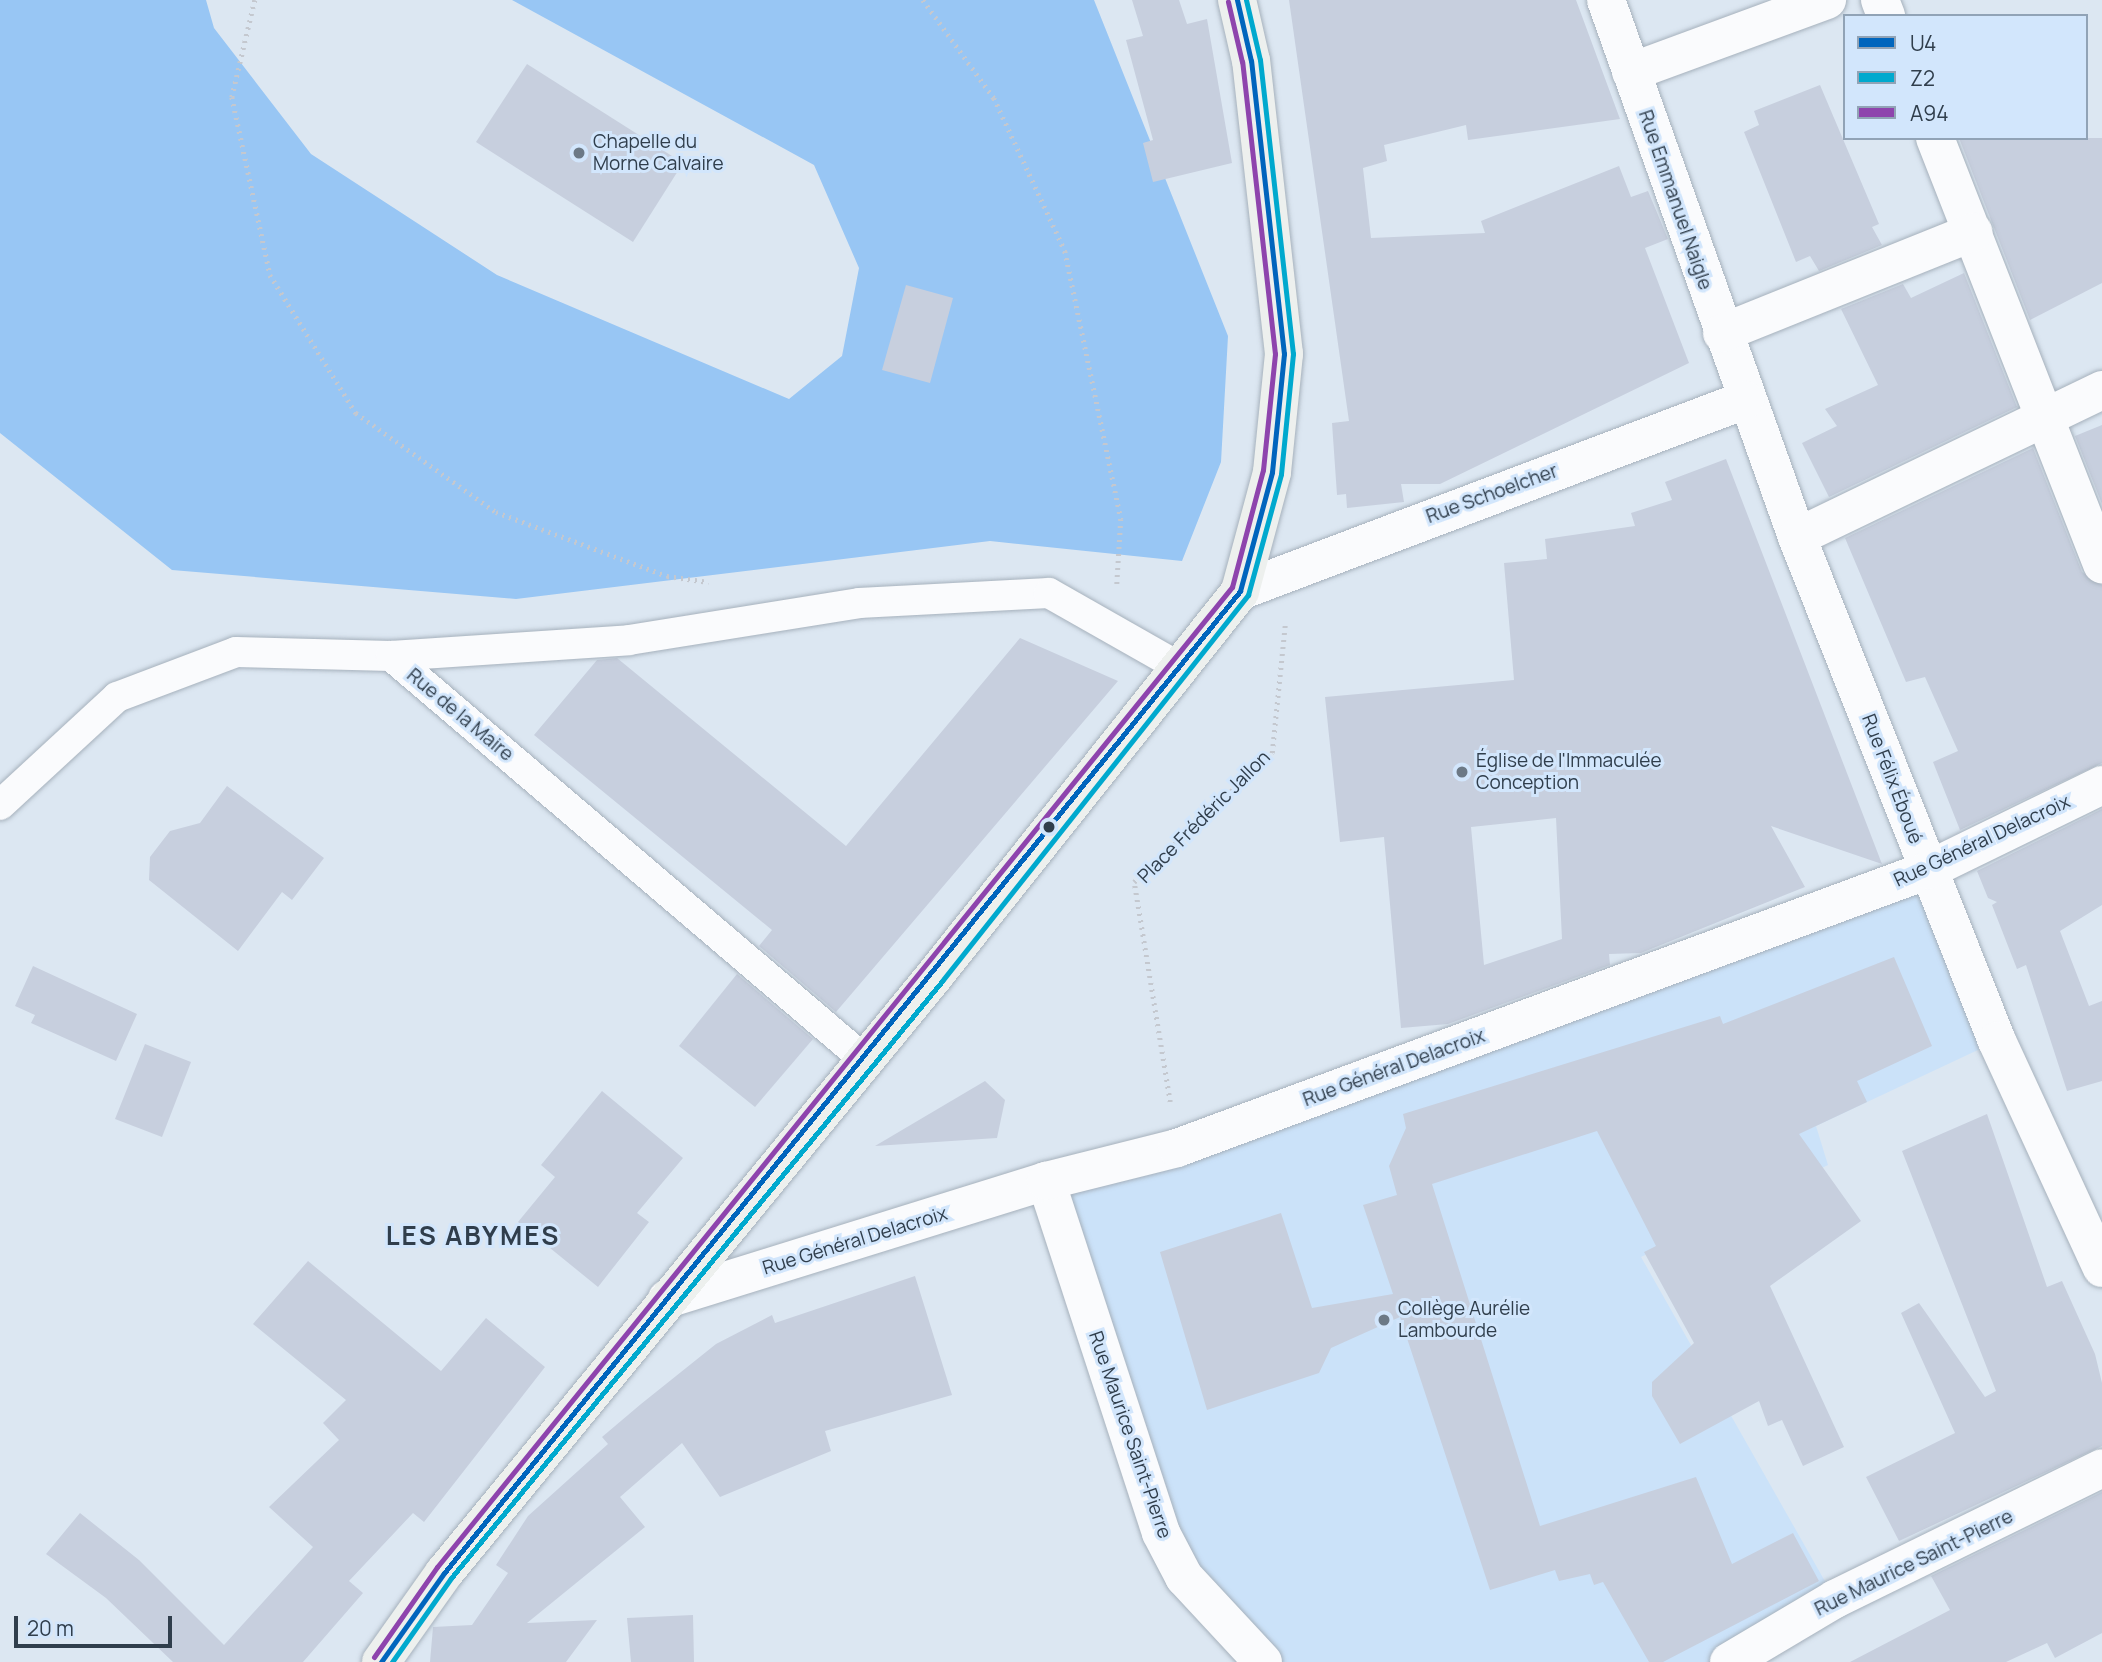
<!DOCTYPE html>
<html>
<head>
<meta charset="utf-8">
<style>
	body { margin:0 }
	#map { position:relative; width:2102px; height:1662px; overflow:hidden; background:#dce7f2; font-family:Manrope,sans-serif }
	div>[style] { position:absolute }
	.built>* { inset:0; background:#cbe2f9 }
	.forest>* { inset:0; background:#98c6f4 }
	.building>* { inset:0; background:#c7cfde }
	.path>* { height:4.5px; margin-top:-2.25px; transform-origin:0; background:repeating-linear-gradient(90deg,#c4c8cf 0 2px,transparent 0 7px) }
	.roads { filter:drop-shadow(0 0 2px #a6b1bc) drop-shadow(0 0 2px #a6b1bc) }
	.service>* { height:30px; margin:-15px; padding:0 15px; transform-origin:15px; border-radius:15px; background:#fafbfd }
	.minor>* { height:38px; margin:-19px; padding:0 19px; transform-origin:19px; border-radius:19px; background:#fafbfd }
	.primary>* { height:38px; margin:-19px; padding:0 19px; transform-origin:19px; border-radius:19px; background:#edf0ee }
	.bus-1>* { height:5px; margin:-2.5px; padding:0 2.5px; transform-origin:2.5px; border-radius:2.5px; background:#0065bd }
	.bus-2>* { height:5px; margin:-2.5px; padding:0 2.5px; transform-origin:2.5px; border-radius:2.5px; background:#00a9ce }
	.bus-3>* { height:5px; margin:-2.5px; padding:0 2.5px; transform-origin:2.5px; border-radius:2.5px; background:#8e44ad }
	.dots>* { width:19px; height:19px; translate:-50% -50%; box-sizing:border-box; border:4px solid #d2e6fc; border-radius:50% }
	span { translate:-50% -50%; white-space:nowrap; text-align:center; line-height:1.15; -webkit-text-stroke:6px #d2e6fc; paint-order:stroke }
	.poi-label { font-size:19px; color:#303e4c }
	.left { translate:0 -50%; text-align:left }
	.street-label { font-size:19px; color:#303e4c }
	.district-label { font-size:26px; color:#303e4c; font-weight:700; letter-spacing:2px }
	.legend { position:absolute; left:1843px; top:14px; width:245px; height:126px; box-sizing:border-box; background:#d2e6fc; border:2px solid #91a3b6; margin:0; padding:9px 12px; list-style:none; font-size:21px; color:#303e4c }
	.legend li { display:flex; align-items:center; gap:14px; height:35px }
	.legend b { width:35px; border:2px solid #91a3b6 }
	.scale { position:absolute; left:14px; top:1616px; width:158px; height:32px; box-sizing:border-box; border:4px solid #303e4c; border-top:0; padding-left:9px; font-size:21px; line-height:24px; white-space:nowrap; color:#303e4c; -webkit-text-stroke:5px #d2e6fc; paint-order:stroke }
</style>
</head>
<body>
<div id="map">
	<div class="built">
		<div style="clip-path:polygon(1928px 870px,1997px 1041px,1816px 1126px,1828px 1165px,1641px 1257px,1835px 1599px,1729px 1662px,1263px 1662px,1184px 1577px,1046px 1181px)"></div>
	</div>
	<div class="forest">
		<div style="clip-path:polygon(0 0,206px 0,214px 28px,311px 154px,497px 275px,789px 399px,842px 356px,859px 268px,814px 165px,512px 0,1094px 0,1228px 336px,1221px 462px,1182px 561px,990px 541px,516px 599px,172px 570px,0 433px)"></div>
	</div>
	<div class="building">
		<div style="clip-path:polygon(1132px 0,1179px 0,1187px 24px,1207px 19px,1232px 163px,1153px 182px,1143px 143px,1153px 140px,1126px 40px,1143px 36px)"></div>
		<div style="clip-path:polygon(1289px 0,1576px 0,1620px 119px,1468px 140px,1466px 125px,1384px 145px,1387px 161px,1363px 168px,1371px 238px,1485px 233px,1481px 221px,1619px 166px,1631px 197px,1648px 191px,1668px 239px,1645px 248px,1689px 363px,1440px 484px,1401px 484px,1404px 502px,1347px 508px,1346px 494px,1337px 495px,1332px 423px,1349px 421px)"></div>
		<div style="clip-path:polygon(527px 64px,683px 163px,633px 242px,476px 142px)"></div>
		<div style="clip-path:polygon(1820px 85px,1879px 224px,1872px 227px,1882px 245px,1819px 271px,1810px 256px,1796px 262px,1744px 132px,1759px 125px,1754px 111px)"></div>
		<div style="clip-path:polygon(1959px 138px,2102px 138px,2102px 283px,2030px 320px)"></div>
		<div style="clip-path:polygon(1964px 273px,2017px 407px,1829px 497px,1802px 443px,1837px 426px,1825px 409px,1878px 385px,1841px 309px,1903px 284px,1911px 298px)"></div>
		<div style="clip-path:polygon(906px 285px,953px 298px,930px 383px,882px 370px)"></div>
		<div style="clip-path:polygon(2102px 425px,2102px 504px,2075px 436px)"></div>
		<div style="clip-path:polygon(2033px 448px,2082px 572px,2102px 585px,2102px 763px,1960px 830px,1933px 762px,1958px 751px,1925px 677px,1906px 682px,1845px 538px)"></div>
		<div style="clip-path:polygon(evenodd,1726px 459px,1882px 864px,1771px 826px,1805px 887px,1641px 953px,1609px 954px,1610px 965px,1448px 1024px,1401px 1028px,1384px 837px,1340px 842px,1325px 697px,1514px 680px,1504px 563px,1547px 559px,1545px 539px,1635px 526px,1631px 513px,1672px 500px,1665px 482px,1726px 459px,1556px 818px,1562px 939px,1484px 965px,1471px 827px,1556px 818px)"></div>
		<div style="clip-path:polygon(1020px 638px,1118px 681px,836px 1012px,759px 946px,772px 930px,534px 735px,597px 660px,617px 658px,846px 846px)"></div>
		<div style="clip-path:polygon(227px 786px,324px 858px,292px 900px,282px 892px,238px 951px,149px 880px,150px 857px,170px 831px,200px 823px)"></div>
		<div style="clip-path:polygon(2102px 809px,2102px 905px,2060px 931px,2089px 1006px,2102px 1001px,2102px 1081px,2067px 1091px,2026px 965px,2017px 969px,1992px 905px,1997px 902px,1988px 898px,1977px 871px)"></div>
		<div style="clip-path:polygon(1894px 957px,1932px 1046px,1857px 1081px,1867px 1102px,1799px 1134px,1861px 1221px,1770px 1286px,1844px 1447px,1803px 1466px,1782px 1420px,1768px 1426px,1759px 1401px,1680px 1444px,1652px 1396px,1652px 1382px,1694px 1343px,1644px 1252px,1656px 1246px,1597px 1131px,1432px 1184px,1540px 1526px,1696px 1477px,1732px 1564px,1793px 1533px,1819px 1581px,1663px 1662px,1649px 1662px,1603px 1582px,1594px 1585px,1590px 1574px,1559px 1581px,1555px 1570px,1490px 1590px,1400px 1317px,1331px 1348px,1319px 1373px,1207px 1410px,1160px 1252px,1281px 1213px,1312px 1308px,1393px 1294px,1363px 1205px,1397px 1195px,1389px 1166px,1406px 1128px,1403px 1114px,1720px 1016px,1723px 1024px)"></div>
		<div style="clip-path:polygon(33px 966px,137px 1014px,116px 1061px,31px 1023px,35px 1015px,15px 1006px)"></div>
		<div style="clip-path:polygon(737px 974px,813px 1039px,755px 1107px,679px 1046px)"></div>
		<div style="clip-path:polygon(145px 1044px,191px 1062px,162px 1137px,115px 1119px)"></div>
		<div style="clip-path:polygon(985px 1081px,1005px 1100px,997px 1138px,875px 1146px)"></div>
		<div style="clip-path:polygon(602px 1091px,683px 1158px,637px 1213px,649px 1222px,598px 1287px,518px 1222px,555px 1177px,541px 1165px)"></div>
		<div style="clip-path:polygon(1987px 1114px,2047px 1287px,2062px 1281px,2095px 1354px,2102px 1383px,2102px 1446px,1899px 1541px,1866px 1477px,1955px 1433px,1901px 1313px,1919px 1303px,1985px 1397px,1996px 1391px,1902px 1151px)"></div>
		<div style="clip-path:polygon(308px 1261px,441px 1371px,486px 1318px,545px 1367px,424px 1522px,413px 1513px,349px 1581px,363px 1593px,303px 1662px,173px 1662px,106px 1598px,46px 1554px,80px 1513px,139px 1560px,224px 1645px,313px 1547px,269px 1507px,339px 1440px,323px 1423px,346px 1400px,253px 1324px)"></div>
		<div style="clip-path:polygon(915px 1276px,952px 1395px,825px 1431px,831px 1451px,720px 1497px,682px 1443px,620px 1497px,645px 1527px,527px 1623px,597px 1620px,566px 1662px,430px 1662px,433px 1627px,472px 1625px,508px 1573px,496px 1565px,528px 1516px,608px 1444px,602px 1437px,641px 1404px,716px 1344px,772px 1315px,775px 1323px)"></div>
		<div style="clip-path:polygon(2102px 1492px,2102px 1633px,2055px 1658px,2047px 1643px,2006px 1662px,1850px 1662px,1950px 1610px,1931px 1576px)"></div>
		<div style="clip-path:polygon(693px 1615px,694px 1662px,631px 1662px,627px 1618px)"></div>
	</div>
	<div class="path">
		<div style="left:255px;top:0;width:100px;rotate:103.3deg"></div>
		<div style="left:232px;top:97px;width:182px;rotate:77.9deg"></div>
		<div style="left:270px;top:275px;width:163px;rotate:58.1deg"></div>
		<div style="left:356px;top:413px;width:171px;rotate:35.3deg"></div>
		<div style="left:496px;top:512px;width:183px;rotate:20.5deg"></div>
		<div style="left:667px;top:576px;width:42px;rotate:8.1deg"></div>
		<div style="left:923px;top:0;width:121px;rotate:54.1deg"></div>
		<div style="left:994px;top:98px;width:169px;rotate:65.1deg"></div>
		<div style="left:1065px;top:251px;width:274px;rotate:78.2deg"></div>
		<div style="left:1121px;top:519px;width:65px;rotate:93.5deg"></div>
		<div style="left:1170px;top:1102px;width:223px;rotate:-99.3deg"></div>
		<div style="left:1134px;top:882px;width:189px;rotate:-43.1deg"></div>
		<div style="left:1272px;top:753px;width:130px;rotate:-84.2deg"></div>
	</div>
	<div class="roads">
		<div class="service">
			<div style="left:391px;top:656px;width:239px;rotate:-3.8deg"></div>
			<div style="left:629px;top:640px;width:233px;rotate:-9.1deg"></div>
			<div style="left:859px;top:603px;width:190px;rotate:-3deg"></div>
			<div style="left:1049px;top:593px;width:150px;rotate:29.6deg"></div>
			<div style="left:0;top:805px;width:159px;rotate:-42.7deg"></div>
			<div style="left:117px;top:697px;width:127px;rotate:-20.7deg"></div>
			<div style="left:236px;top:652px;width:155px;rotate:1.5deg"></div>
			<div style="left:391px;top:656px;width:623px;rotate:40.44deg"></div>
		</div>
		<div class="minor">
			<div style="left:1606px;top:0;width:570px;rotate:70.42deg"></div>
			<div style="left:1797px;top:537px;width:542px;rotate:68.36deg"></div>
			<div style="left:1997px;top:1041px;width:250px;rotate:65.2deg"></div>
			<div style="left:1880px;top:0;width:17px;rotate:69deg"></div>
			<div style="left:1631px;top:72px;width:209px;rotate:-20.2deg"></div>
			<div style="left:1935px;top:138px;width:458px;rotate:68.6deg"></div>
			<div style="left:1722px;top:333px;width:271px;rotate:-21.9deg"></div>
			<div style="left:1797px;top:537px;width:339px;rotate:-25.7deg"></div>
			<div style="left:1240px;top:591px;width:540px;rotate:-20.72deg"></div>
			<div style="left:1046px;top:1181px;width:370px;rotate:71.9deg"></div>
			<div style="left:1161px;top:1533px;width:50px;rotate:62.4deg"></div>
			<div style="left:1184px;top:1577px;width:116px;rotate:47.1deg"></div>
			<div style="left:667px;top:1299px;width:397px;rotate:-17.3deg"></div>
			<div style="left:1046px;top:1181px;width:135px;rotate:-14.1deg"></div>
			<div style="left:1177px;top:1148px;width:801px;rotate:-20.31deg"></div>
			<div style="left:1928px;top:870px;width:194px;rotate:-26deg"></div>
			<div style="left:1729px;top:1662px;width:123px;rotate:-30.7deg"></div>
			<div style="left:1835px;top:1599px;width:297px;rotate:-26.1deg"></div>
		</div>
		<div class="primary">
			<div style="left:381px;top:1662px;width:109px;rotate:-54.7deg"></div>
			<div style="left:444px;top:1573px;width:774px;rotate:-50.61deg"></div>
			<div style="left:935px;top:975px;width:490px;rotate:-51.5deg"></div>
			<div style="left:1240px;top:591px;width:123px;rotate:-74.9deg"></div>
			<div style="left:1272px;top:472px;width:119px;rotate:-84.2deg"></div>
			<div style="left:1284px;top:354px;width:295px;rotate:-96.4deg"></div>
			<div style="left:1251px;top:61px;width:63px;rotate:-102.9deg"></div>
		</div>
	</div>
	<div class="bus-1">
		<div style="left:381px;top:1662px;width:109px;rotate:-54.7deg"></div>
		<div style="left:444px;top:1573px;width:1264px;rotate:-50.97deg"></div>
		<div style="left:1240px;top:591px;width:123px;rotate:-74.9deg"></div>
		<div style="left:1272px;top:472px;width:119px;rotate:-84.2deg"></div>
		<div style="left:1284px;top:354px;width:295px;rotate:-96.4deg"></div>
		<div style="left:1251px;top:61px;width:63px;rotate:-102.9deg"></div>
	</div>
	<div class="bus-2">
		<div style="left:392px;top:1662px;width:103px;rotate:-54.9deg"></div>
		<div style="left:451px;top:1578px;width:773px;rotate:-50.56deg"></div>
		<div style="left:942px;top:981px;width:493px;rotate:-51.6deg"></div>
		<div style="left:1248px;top:595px;width:125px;rotate:-74.7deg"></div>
		<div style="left:1281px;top:474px;width:121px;rotate:-84.3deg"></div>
		<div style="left:1293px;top:354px;width:296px;rotate:-96.4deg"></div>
		<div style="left:1260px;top:60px;width:62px;rotate:-103.1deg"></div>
	</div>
	<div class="bus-3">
		<div style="left:374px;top:1657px;width:110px;rotate:-55deg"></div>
		<div style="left:437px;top:1567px;width:1262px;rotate:-50.95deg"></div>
		<div style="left:1232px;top:587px;width:121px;rotate:-75.2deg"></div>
		<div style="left:1263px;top:470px;width:117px;rotate:-84.1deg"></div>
		<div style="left:1275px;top:354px;width:294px;rotate:-96.4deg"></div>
		<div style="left:1242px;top:62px;width:62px;rotate:-103.1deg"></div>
	</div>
	<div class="dots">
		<div style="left:579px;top:153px;background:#6c7986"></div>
		<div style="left:1462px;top:772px;background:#6c7986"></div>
		<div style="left:1049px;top:827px;background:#303e4c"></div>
		<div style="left:1384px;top:1320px;background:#6c7986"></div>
	</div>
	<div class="poi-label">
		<span class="left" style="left:593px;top:153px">Chapelle du<br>Morne Calvaire</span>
		<span class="left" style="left:1476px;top:772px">Église de l'Immaculée<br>Conception</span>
		<span class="left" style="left:1398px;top:1320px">Collège Aurélie<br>Lambourde</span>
	</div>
	<div class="street-label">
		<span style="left:1675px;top:200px;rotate:71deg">Rue Emmanuel Naigle</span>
		<span style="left:1492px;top:494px;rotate:-20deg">Rue Schoelcher</span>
		<span style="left:460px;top:715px;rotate:40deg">Rue de la Maire</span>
		<span style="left:1892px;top:779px;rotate:69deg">Rue Félix Éboué</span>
		<span style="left:1204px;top:817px;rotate:-45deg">Place Frédéric Jallon</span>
		<span style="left:1982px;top:841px;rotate:-25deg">Rue Général Delacroix</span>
		<span style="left:1394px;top:1068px;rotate:-20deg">Rue Général Delacroix</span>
		<span style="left:855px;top:1241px;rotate:-17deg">Rue Général Delacroix</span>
		<span style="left:1130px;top:1435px;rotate:71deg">Rue Maurice Saint-Pierre</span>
		<span style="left:1914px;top:1563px;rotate:-26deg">Rue Maurice Saint-Pierre</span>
	</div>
	<div class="district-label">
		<span style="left:473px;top:1236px">LES ABYMES</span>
	</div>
	<ul class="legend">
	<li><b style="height:9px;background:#0065bd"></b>U4</li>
	<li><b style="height:9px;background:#00a9ce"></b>Z2</li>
	<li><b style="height:9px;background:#8e44ad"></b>A94</li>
	</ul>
	<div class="scale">20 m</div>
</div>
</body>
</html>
